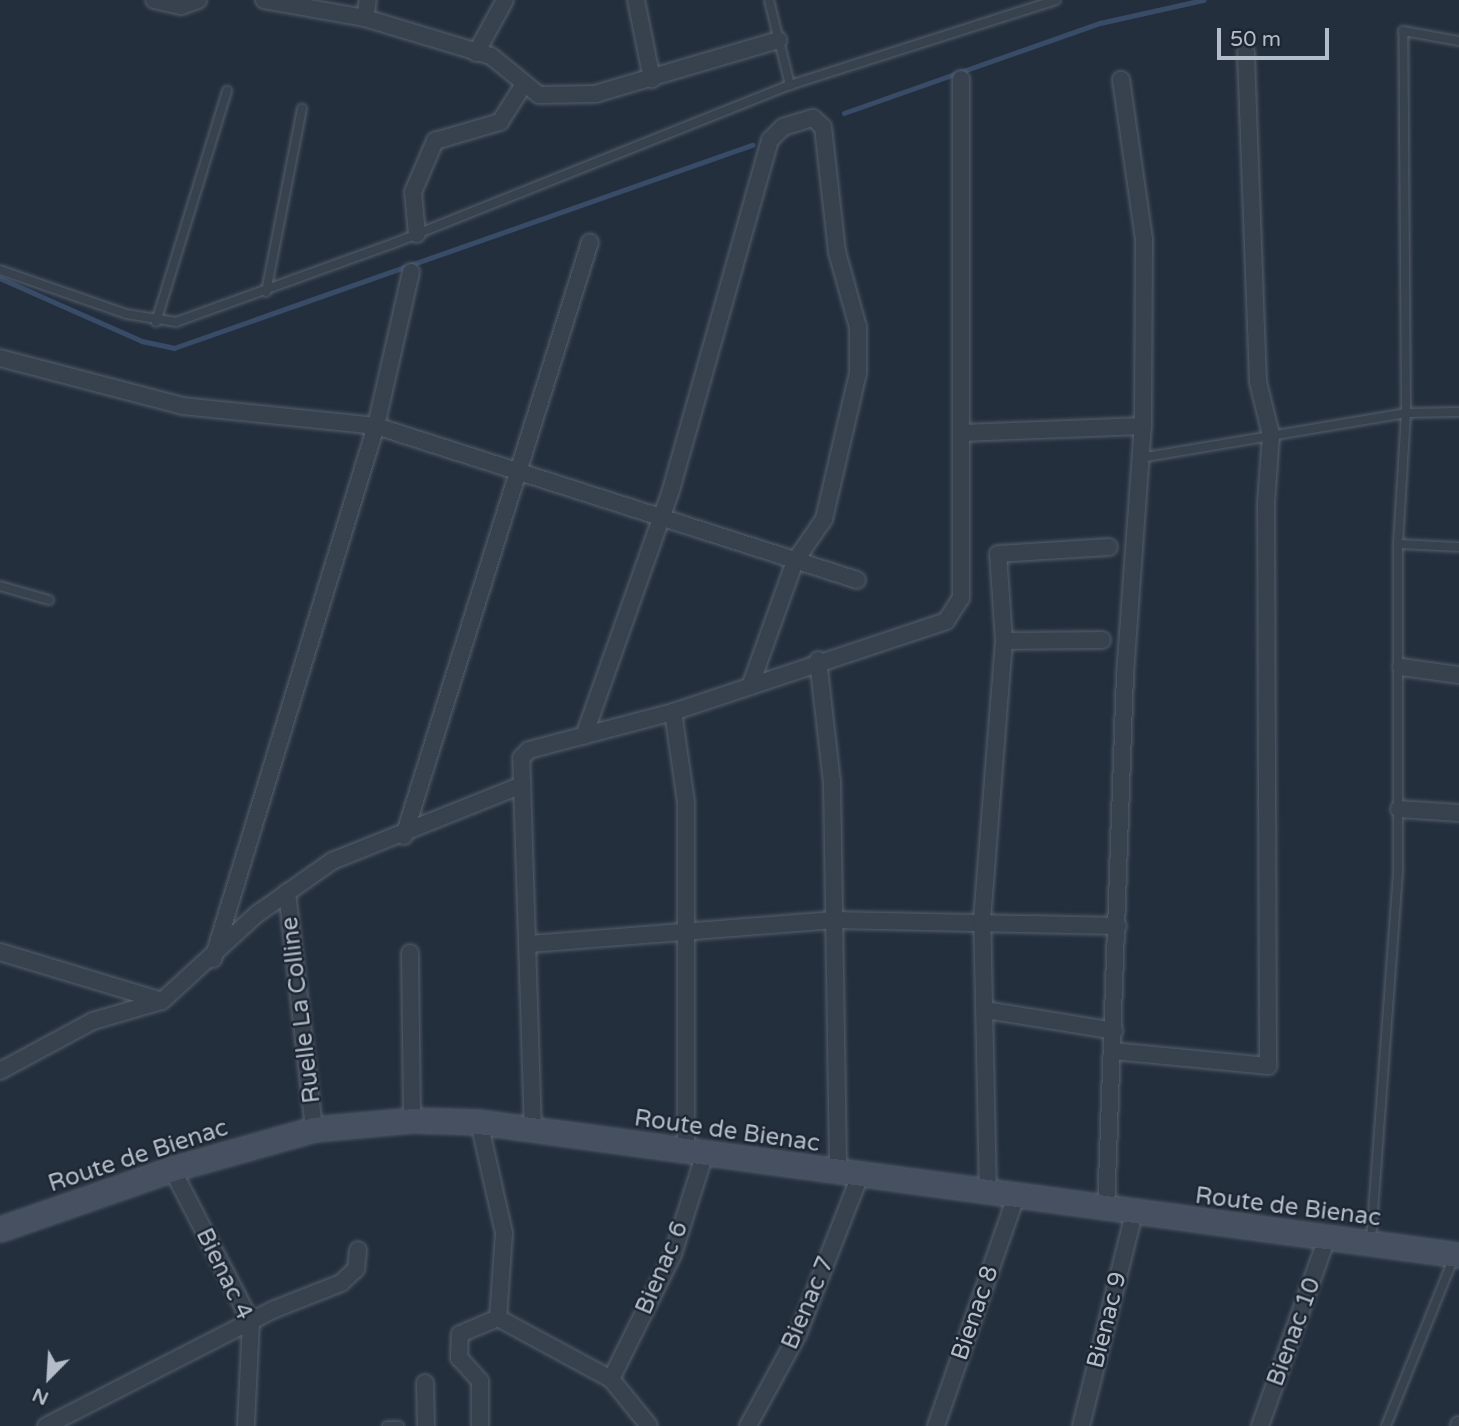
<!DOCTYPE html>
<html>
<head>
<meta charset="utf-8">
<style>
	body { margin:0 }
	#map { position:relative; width:1459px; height:1426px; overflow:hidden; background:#242f3e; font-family:"Varela Round",sans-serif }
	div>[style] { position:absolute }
	.stream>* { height:4.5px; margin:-2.25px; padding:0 2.25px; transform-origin:2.25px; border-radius:2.25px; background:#394c67 }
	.roads { filter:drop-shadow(0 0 2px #565f6c) drop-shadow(0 0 2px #565f6c) }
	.lane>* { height:8px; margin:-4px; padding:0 4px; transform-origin:4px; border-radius:4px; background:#38414e }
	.street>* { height:16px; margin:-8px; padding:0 8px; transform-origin:8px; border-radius:8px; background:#38414e }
	.secondary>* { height:23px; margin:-11.5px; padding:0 11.5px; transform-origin:11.5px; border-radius:11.5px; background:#465061 }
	span { translate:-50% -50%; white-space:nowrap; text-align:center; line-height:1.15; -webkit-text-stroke:5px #1d2633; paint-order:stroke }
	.street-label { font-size:24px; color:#b4bcc9 }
	.north { position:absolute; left:14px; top:1342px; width:70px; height:70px; -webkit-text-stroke:5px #1d2633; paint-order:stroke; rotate:204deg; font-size:19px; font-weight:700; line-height:28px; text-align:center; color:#b4bcc9 }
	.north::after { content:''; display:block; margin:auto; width:24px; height:32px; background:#b4bcc9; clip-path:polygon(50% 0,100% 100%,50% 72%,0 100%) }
	.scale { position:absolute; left:1217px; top:28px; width:112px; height:32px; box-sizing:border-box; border:4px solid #b4bcc9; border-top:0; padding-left:9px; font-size:21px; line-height:24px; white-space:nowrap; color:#b4bcc9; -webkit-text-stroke:5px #1d2633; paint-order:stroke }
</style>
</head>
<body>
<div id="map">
	<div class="stream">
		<div style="left:844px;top:113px;width:271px;rotate:-19.4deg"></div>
		<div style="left:1100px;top:23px;width:106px;rotate:-12.6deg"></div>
		<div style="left:0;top:278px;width:155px;rotate:23.9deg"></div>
		<div style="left:142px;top:341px;width:33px;rotate:12deg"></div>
		<div style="left:174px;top:348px;width:613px;rotate:-19.35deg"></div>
	</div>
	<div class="roads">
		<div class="lane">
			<div style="left:769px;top:0;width:88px;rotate:76.1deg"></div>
			<div style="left:790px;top:85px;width:279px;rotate:-17.7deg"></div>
			<div style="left:0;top:270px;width:133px;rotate:19.2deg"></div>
			<div style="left:126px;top:314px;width:51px;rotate:9.1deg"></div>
			<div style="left:176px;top:322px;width:230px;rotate:-19.9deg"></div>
			<div style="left:392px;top:244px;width:429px;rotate:-21.8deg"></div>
			<div style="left:266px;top:292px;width:187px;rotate:-78.9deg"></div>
			<div style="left:156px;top:322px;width:242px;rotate:-72.9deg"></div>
			<div style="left:1140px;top:458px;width:270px;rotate:-9.6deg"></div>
			<div style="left:1406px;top:413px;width:53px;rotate:-1.1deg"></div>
			<div style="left:1398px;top:544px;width:61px;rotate:2.8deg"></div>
			<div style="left:0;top:586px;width:51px;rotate:15.9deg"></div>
			<div style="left:1371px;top:1240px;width:372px;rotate:-85.8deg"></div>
			<div style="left:1398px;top:869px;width:325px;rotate:-90deg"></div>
			<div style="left:1398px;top:544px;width:131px;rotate:-86.5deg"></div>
			<div style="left:1406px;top:413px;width:382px;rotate:-90.4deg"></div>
			<div style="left:1403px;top:31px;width:57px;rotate:10.1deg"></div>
			<div style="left:387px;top:1426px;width:12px"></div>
			<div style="left:1386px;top:1426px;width:182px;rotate:-68.1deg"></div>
		</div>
		<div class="street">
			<div style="left:154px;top:0;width:28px;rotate:13deg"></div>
			<div style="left:181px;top:6px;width:18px;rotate:-19deg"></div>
			<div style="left:264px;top:0;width:103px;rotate:10.1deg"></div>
			<div style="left:365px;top:18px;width:132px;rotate:16.8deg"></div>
			<div style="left:491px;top:56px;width:62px;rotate:39.1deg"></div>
			<div style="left:539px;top:95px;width:56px;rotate:-1deg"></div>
			<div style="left:595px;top:94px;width:191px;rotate:-16.4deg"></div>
			<div style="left:636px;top:0;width:81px;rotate:78.6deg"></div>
			<div style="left:365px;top:18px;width:18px;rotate:-81deg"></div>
			<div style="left:476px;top:53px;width:60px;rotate:-61.3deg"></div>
			<div style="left:417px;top:234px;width:42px;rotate:-95.4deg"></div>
			<div style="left:413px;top:192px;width:56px;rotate:-66.7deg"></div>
			<div style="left:435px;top:141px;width:68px;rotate:-16.3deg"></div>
			<div style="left:500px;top:122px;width:45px;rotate:-57.7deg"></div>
			<div style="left:0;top:358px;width:189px;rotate:14.7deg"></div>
			<div style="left:183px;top:406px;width:194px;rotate:5.9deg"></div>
			<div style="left:376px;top:426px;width:505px;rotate:17.75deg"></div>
			<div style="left:962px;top:433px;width:181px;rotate:-2.2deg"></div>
			<div style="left:1004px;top:641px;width:98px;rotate:-0.6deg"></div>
			<div style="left:818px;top:660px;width:123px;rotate:83.5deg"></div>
			<div style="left:832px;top:782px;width:390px;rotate:89.1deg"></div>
			<div style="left:1401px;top:667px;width:59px;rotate:7.9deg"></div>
			<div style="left:584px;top:736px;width:261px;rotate:-70.5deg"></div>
			<div style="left:671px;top:490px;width:364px;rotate:-74.2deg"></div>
			<div style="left:770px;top:140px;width:18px;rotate:-45deg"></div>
			<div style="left:783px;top:127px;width:31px;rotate:-17deg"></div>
			<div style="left:813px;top:118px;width:13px;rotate:42deg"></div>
			<div style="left:823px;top:127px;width:126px;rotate:83.6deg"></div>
			<div style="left:837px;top:252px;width:78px;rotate:74.4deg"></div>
			<div style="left:858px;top:327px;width:46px;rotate:90deg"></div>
			<div style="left:858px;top:373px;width:150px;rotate:103.1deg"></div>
			<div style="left:824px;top:519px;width:51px;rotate:124.6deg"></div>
			<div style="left:795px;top:561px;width:131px;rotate:109.7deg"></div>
			<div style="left:1399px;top:809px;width:60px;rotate:3.8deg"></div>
			<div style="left:404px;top:836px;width:622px;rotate:-72.61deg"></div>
			<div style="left:287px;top:892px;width:239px;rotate:83.5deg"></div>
			<div style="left:530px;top:944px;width:305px;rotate:-4.5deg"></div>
			<div style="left:834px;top:920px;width:284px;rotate:1.2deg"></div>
			<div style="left:0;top:952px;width:169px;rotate:16.8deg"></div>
			<div style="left:410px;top:953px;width:167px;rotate:89.3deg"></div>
			<div style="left:213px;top:959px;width:557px;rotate:-73deg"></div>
			<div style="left:376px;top:426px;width:158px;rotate:-77.2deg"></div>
			<div style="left:985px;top:1010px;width:131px;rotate:9.2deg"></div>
			<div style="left:1113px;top:1051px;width:156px;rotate:5.5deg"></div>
			<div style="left:1268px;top:1066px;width:563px;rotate:-90.2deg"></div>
			<div style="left:1266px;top:503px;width:68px;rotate:-85.8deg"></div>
			<div style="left:1271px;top:435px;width:55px;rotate:-103.8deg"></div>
			<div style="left:1258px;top:382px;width:330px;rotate:-92.1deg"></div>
			<div style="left:0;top:1071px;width:106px;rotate:-28.3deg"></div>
			<div style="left:93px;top:1021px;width:72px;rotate:-16.2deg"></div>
			<div style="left:162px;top:1001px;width:129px;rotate:-42.5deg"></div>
			<div style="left:257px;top:914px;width:92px;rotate:-35.2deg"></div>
			<div style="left:332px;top:861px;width:205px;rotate:-21.8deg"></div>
			<div style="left:479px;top:1122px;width:114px;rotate:77.3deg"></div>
			<div style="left:504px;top:1233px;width:85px;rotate:94deg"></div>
			<div style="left:533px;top:1132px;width:374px;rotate:-91.8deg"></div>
			<div style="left:521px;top:758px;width:11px;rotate:-45deg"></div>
			<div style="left:529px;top:750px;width:149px;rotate:-14.8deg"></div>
			<div style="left:686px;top:1152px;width:350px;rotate:-90deg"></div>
			<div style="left:686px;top:802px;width:91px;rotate:-98.2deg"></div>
			<div style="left:673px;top:712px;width:288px;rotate:-18.4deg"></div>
			<div style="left:946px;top:621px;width:27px;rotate:-57deg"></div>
			<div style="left:961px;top:598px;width:519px;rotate:-90deg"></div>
			<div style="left:172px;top:1169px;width:172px;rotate:62.7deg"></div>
			<div style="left:251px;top:1322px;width:104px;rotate:92.8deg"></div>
			<div style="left:988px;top:1195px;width:275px;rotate:-91.2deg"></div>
			<div style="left:982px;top:920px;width:280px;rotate:-85.5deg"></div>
			<div style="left:1004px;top:641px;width:87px;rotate:-93.9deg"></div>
			<div style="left:998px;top:554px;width:111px;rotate:-3.6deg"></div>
			<div style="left:1106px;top:1211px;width:536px;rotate:-87.97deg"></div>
			<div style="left:1125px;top:675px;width:250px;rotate:-85.9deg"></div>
			<div style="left:1143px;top:426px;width:187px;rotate:-89.7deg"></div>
			<div style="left:1144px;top:239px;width:161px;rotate:-98.2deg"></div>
			<div style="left:611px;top:1379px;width:140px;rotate:-63.6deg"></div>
			<div style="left:673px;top:1254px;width:106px;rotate:-72.4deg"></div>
			<div style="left:425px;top:1383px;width:43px;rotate:88.7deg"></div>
			<div style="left:46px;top:1426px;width:257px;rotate:-27.1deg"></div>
			<div style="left:275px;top:1309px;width:71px;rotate:-21.5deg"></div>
			<div style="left:341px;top:1283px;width:21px;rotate:-43deg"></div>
			<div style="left:356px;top:1269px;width:19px;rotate:-84deg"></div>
			<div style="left:480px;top:1426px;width:45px;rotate:-90deg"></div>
			<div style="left:480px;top:1381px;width:31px;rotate:-132deg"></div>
			<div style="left:459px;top:1358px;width:24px;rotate:-88deg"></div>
			<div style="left:460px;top:1334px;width:41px;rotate:-22.8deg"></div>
			<div style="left:498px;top:1318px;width:128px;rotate:28.4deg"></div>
			<div style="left:611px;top:1379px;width:60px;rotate:51deg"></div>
			<div style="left:748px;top:1426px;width:105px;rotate:-61.5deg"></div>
			<div style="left:798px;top:1334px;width:170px;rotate:-68.6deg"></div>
			<div style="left:936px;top:1426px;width:240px;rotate:-70.8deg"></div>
			<div style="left:1081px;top:1426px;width:219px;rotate:-76deg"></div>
			<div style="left:1260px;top:1426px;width:200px;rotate:-70.4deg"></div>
			<div style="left:1459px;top:1426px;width:1px;rotate:-90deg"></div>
		</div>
		<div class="secondary">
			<div style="left:0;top:1229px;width:182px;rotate:-19.2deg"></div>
			<div style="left:172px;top:1169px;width:148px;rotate:-15.7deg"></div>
			<div style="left:314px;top:1129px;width:98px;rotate:-5.2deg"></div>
			<div style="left:412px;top:1120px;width:67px;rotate:1.7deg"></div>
			<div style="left:479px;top:1122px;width:989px;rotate:7.73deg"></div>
		</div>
	</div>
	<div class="street-label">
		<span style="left:301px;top:1010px;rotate:-97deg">Ruelle La Colline</span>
		<span style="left:727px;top:1131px;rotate:8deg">Route de Bienac</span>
		<span style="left:138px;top:1156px;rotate:-18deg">Route de Bienac</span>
		<span style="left:1288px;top:1207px;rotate:7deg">Route de Bienac</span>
		<span style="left:662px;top:1268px;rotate:-67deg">Bienac 6</span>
		<span style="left:224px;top:1274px;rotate:64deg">Bienac 4</span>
		<span style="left:808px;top:1303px;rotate:-67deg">Bienac 7</span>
		<span style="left:975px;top:1313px;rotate:-71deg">Bienac 8</span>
		<span style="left:1107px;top:1320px;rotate:-76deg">Bienac 9</span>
		<span style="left:1294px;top:1332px;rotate:-70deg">Bienac 10</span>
	</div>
	<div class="north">N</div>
	<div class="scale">50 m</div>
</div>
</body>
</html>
